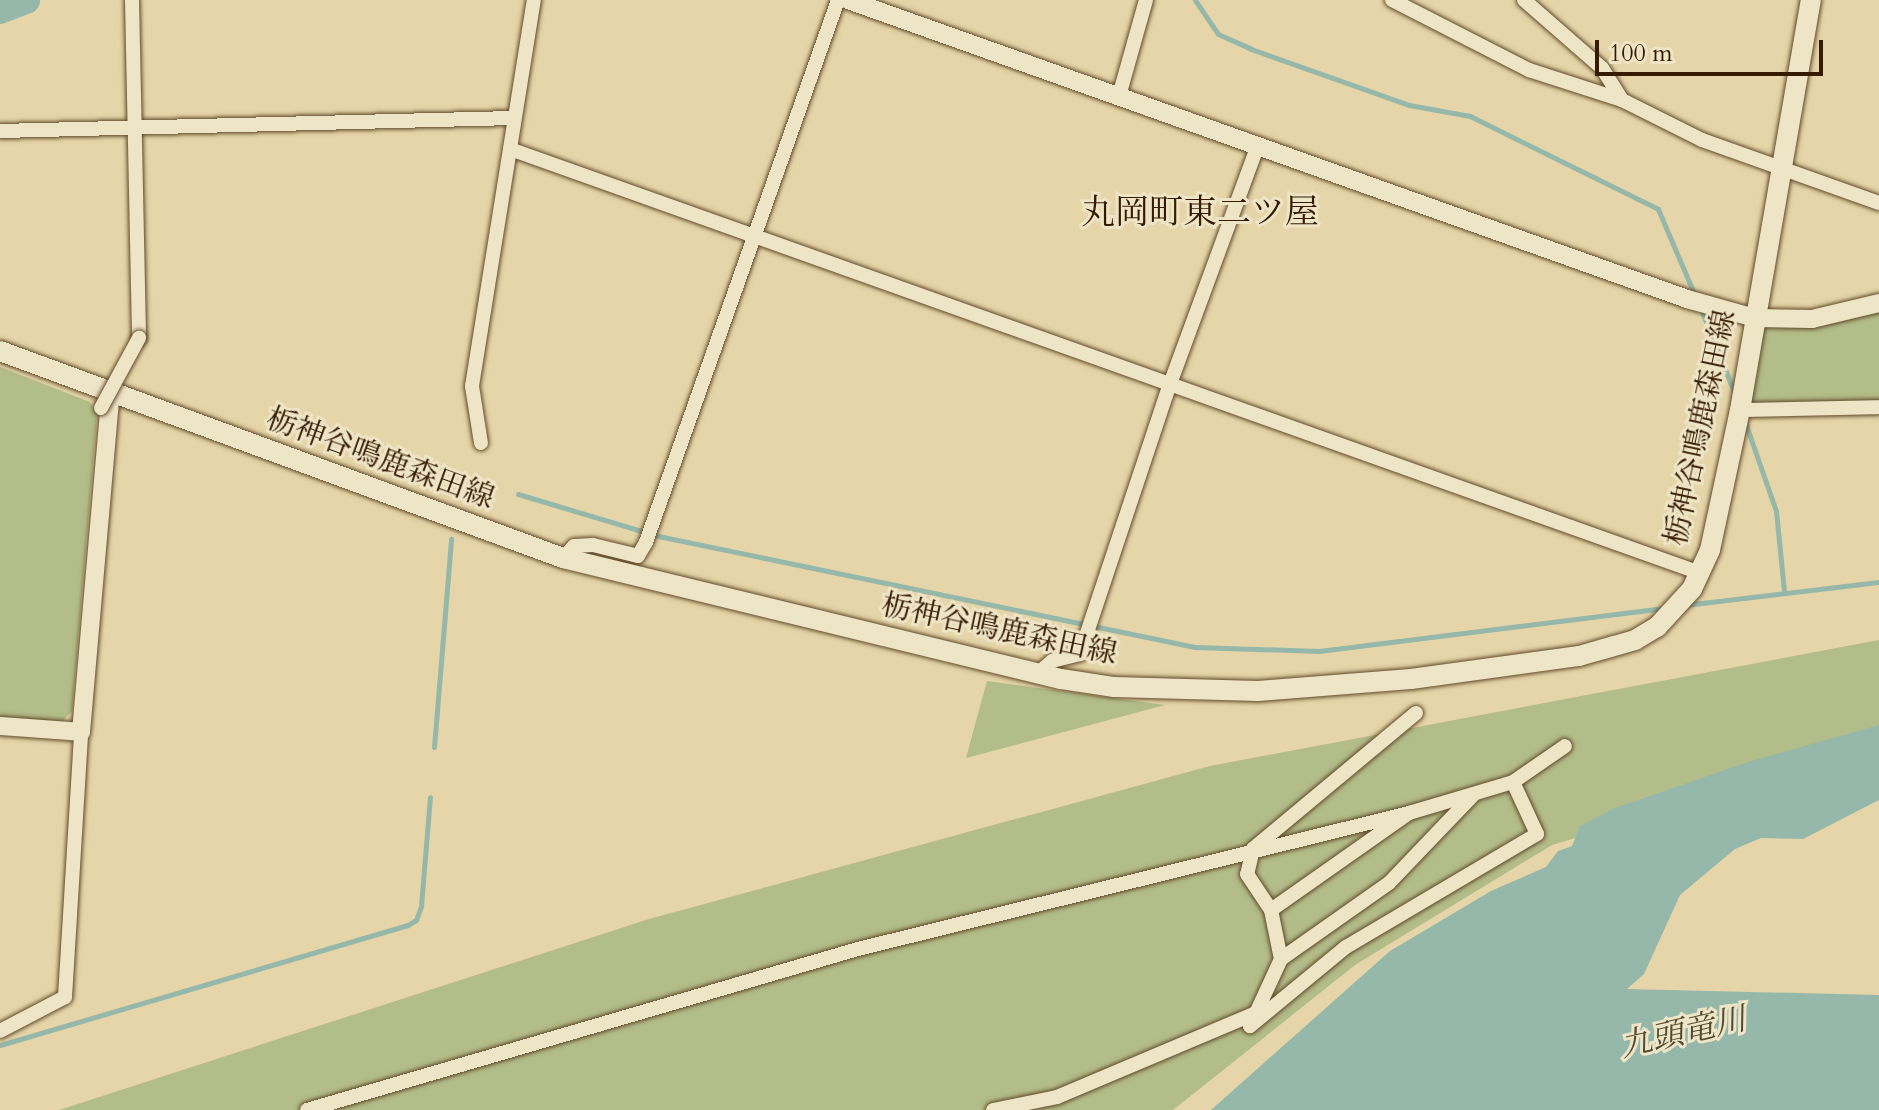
<!DOCTYPE html>
<html>
<head>
<meta charset="utf-8">
<style>
	body { margin:0 }
	#map { position:relative; width:1879px; height:1110px; overflow:hidden; background:#e5d5a8; font-family:Cardo,"Noto Serif JP",serif }
	div>[style] { position:absolute }
	.green>* { inset:0; background:#b3bd89 }
	.water>* { inset:0; background:#96b8aa }
	.stream>* { height:5px; margin:-2.5px; padding:0 2.5px; transform-origin:2.5px; border-radius:2.5px; background:#96b8aa }
	.river>* { height:28px; margin:-14px; padding:0 14px; transform-origin:14px; border-radius:14px; background:#96b8aa }
	.roads { filter:drop-shadow(0 0 2px #624a2a) drop-shadow(0 0 2px #624a2a) }
	.minor>* { height:14px; margin:-7px; padding:0 7px; transform-origin:7px; border-radius:7px; background:#eee4c6 }
	.tertiary>* { height:18px; margin:-9px; padding:0 9px; transform-origin:9px; border-radius:9px; background:#eee4c6 }
	.secondary>* { height:20px; margin:-10px; padding:0 10px; transform-origin:10px; border-radius:10px; background:#eee4c6 }
	.bridges { filter:drop-shadow(0 0 2px #624a2a) drop-shadow(0 0 2px #624a2a) }
	.minor-bridge>* { height:14px; margin:-7px; padding:0 7px; transform-origin:7px; border-radius:7px; background:#eee4c6 }
	span { translate:-50% -50%; white-space:nowrap; text-align:center; line-height:1.15; -webkit-text-stroke:6px #eee4c6; paint-order:stroke }
	.street-label { font-size:30px; color:#361b00 }
	.water-label { font-size:32px; color:#534a33; font-style:italic }
	.quarter-label { font-size:34px; color:#361b00 }
	.scale { position:absolute; left:1595px; top:40px; width:228px; height:36px; box-sizing:border-box; border:4px solid #361b00; border-top:0; padding-left:10px; font-size:24px; line-height:28px; white-space:nowrap; color:#361b00; -webkit-text-stroke:6px #eee4c6; paint-order:stroke }
</style>
</head>
<body>
<div id="map">
	<div class="green">
		<div style="clip-path:polygon(1879px 302px,1879px 407px,1740px 410px,1755px 318px)"></div>
		<div style="clip-path:polygon(0 367px,90px 402px,97px 414px,72px 711px,59px 725px,0 720px)"></div>
		<div style="clip-path:polygon(1879px 640px,1879px 746px,1552px 845px,1355px 965px,1173px 1110px,59px 1110px,649px 919px,1210px 766px)"></div>
		<div style="clip-path:polygon(987px 681px,1165px 705px,966px 758px)"></div>
	</div>
	<div class="water">
		<div style="clip-path:polygon(1879px 725px,1879px 800px,1803px 839px,1761px 838px,1735px 849px,1680px 895px,1644px 974px,1627px 989px,1879px 995px,1879px 1110px,1211px 1110px,1390px 951px,1491px 891px,1546px 867px,1558px 851px,1572px 846px,1580px 826px,1615px 808px,1748px 762px)"></div>
	</div>
	<div class="stream">
		<div style="left:1195px;top:0;width:41px;rotate:55.9deg"></div>
		<div style="left:1218px;top:34px;width:36px;rotate:24deg"></div>
		<div style="left:1251px;top:49px;width:168px;rotate:19.5deg"></div>
		<div style="left:1409px;top:105px;width:62px;rotate:10.2deg"></div>
		<div style="left:1470px;top:116px;width:210px;rotate:26.3deg"></div>
		<div style="left:1658px;top:209px;width:97px;rotate:66.9deg"></div>
		<div style="left:1700px;top:307px;width:94px;rotate:68.1deg"></div>
		<div style="left:1745px;top:422px;width:94px;rotate:70.8deg"></div>
		<div style="left:1776px;top:511px;width:80px;rotate:84.3deg"></div>
		<div style="left:518px;top:494px;width:146px;rotate:16.7deg"></div>
		<div style="left:658px;top:536px;width:548px;rotate:11.68deg"></div>
		<div style="left:1195px;top:647px;width:124px;rotate:1.8deg"></div>
		<div style="left:1319px;top:651px;width:348px;rotate:-7.1deg"></div>
		<div style="left:1685px;top:605px;width:195px;rotate:-6.8deg"></div>
		<div style="left:434px;top:747px;width:209px;rotate:-85.3deg"></div>
		<div style="left:0;top:1045px;width:425px;rotate:-16.4deg"></div>
		<div style="left:408px;top:925px;width:9px;rotate:-32deg"></div>
		<div style="left:416px;top:920px;width:15px;rotate:-70deg"></div>
		<div style="left:421px;top:906px;width:109px;rotate:-85.3deg"></div>
	</div>
	<div class="river">
		<div style="left:0;top:10px;width:28px;rotate:-21deg"></div>
	</div>
	<div class="roads">
		<div class="minor">
			<div style="left:132px;top:0;width:338px;rotate:88.8deg"></div>
			<div style="left:1392px;top:0;width:154px;rotate:27.1deg"></div>
			<div style="left:1529px;top:70px;width:98px;rotate:17.9deg"></div>
			<div style="left:1622px;top:100px;width:89px;rotate:26.6deg"></div>
			<div style="left:1702px;top:140px;width:188px;rotate:19.6deg"></div>
			<div style="left:1524px;top:0;width:103px;rotate:41.1deg"></div>
			<div style="left:1602px;top:68px;width:38px;rotate:58deg"></div>
			<div style="left:1119px;top:96px;width:100px;rotate:-74.3deg"></div>
			<div style="left:0;top:131px;width:514px;rotate:-1.45deg"></div>
			<div style="left:510px;top:149px;width:1263px;rotate:19.61deg"></div>
			<div style="left:1740px;top:410px;width:139px;rotate:-1.2deg"></div>
			<div style="left:481px;top:443px;width:58px;rotate:-99deg"></div>
			<div style="left:472px;top:386px;width:391px;rotate:-80.9deg"></div>
			<div style="left:563px;top:558px;width:16px;rotate:-47deg"></div>
			<div style="left:574px;top:546px;width:19px;rotate:-3deg"></div>
			<div style="left:593px;top:545px;width:46px;rotate:13.7deg"></div>
			<div style="left:638px;top:556px;width:16px;rotate:-60deg"></div>
			<div style="left:646px;top:542px;width:575px;rotate:-70.49deg"></div>
			<div style="left:1036px;top:675px;width:21px;rotate:-41deg"></div>
			<div style="left:1052px;top:661px;width:29px;rotate:-14deg"></div>
			<div style="left:1080px;top:654px;width:285px;rotate:-71.6deg"></div>
			<div style="left:1170px;top:384px;width:255px;rotate:-69.8deg"></div>
			<div style="left:1416px;top:713px;width:212px;rotate:140.2deg"></div>
			<div style="left:1253px;top:849px;width:26px;rotate:103deg"></div>
			<div style="left:1247px;top:874px;width:43px;rotate:56.3deg"></div>
			<div style="left:1271px;top:910px;width:169px;rotate:-35.1deg"></div>
			<div style="left:1409px;top:813px;width:109px;rotate:-16.6deg"></div>
			<div style="left:1513px;top:782px;width:63px;rotate:-34.7deg"></div>
			<div style="left:1271px;top:910px;width:50px;rotate:78.5deg"></div>
			<div style="left:1281px;top:959px;width:132px;rotate:-35.1deg"></div>
			<div style="left:1389px;top:883px;width:122px;rotate:-46.3deg"></div>
			<div style="left:1281px;top:959px;width:74px;rotate:114.8deg"></div>
			<div style="left:1250px;top:1026px;width:124px;rotate:-39.5deg"></div>
			<div style="left:1346px;top:947px;width:222px;rotate:-30.6deg"></div>
			<div style="left:1537px;top:834px;width:57px;rotate:-114.8deg"></div>
			<div style="left:0;top:1031px;width:73px;rotate:-27.6deg"></div>
			<div style="left:65px;top:997px;width:265px;rotate:-86.5deg"></div>
			<div style="left:307px;top:1110px;width:574px;rotate:-16.29deg"></div>
			<div style="left:858px;top:949px;width:568px;rotate:-13.86deg"></div>
			<div style="left:993px;top:1110px;width:65px;rotate:-11.5deg"></div>
			<div style="left:1057px;top:1097px;width:216px;rotate:-22.9deg"></div>
		</div>
		<div class="tertiary">
			<div style="left:848px;top:0;width:891px;rotate:19.61deg"></div>
			<div style="left:1687px;top:299px;width:71px;rotate:15.6deg"></div>
			<div style="left:1755px;top:318px;width:57px;rotate:1deg"></div>
			<div style="left:1812px;top:319px;width:69px;rotate:-13.4deg"></div>
			<div style="left:0;top:726px;width:81px;rotate:4.2deg"></div>
			<div style="left:81px;top:732px;width:341px;rotate:-85deg"></div>
		</div>
		<div class="secondary">
			<div style="left:0;top:351px;width:600px;rotate:20.19deg"></div>
			<div style="left:563px;top:558px;width:512px;rotate:13.66deg"></div>
			<div style="left:1061px;top:679px;width:54px;rotate:8.6deg"></div>
			<div style="left:1114px;top:687px;width:144px;rotate:1.6deg"></div>
			<div style="left:1258px;top:691px;width:153px;rotate:-4.5deg"></div>
			<div style="left:1411px;top:679px;width:170px;rotate:-7.8deg"></div>
			<div style="left:1579px;top:656px;width:58px;rotate:-15.9deg"></div>
			<div style="left:1635px;top:640px;width:26px;rotate:-31deg"></div>
			<div style="left:1657px;top:627px;width:52px;rotate:-47.4deg"></div>
			<div style="left:1692px;top:589px;width:43px;rotate:-65.2deg"></div>
			<div style="left:1710px;top:550px;width:143px;rotate:-77.9deg"></div>
			<div style="left:1740px;top:410px;width:416px;rotate:-80.2deg"></div>
		</div>
	</div>
	<div class="bridges">
		<div class="minor-bridge">
			<div style="left:101px;top:408px;width:80px;rotate:-61.5deg"></div>
		</div>
	</div>
	<div class="street-label">
		<span style="left:1701px;top:428px;rotate:-78deg">栃神谷鳴鹿森田線</span>
		<span style="left:380px;top:459px;rotate:20deg">栃神谷鳴鹿森田線</span>
		<span style="left:999px;top:630px;rotate:12deg">栃神谷鳴鹿森田線</span>
	</div>
	<div class="water-label">
		<span style="left:1683px;top:1033px;rotate:-13deg">九頭竜川</span>
	</div>
	<div class="quarter-label">
		<span style="left:1200px;top:213px">丸岡町東二ツ屋</span>
	</div>
	<div class="scale">100 m</div>
</div>
</body>
</html>
